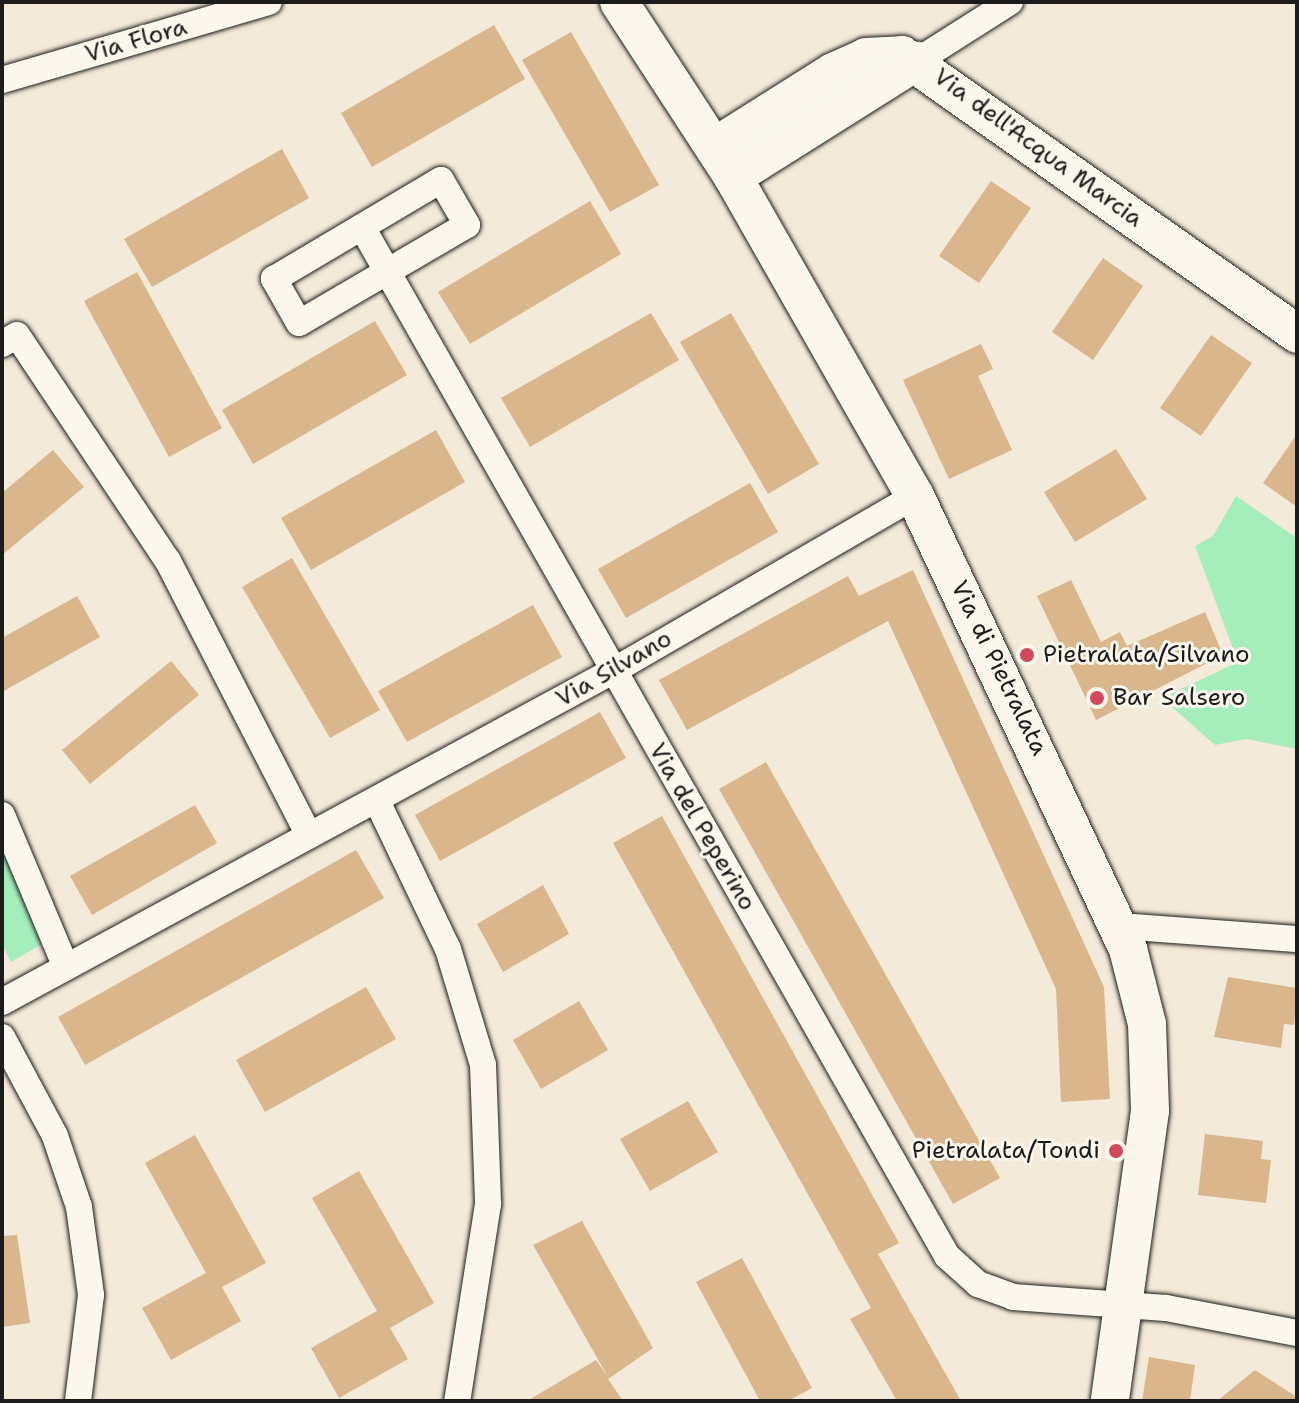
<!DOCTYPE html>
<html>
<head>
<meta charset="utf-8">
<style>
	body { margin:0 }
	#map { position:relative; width:1299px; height:1403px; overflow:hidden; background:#f4ead9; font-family:"Shantell Sans",sans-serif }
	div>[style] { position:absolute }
	.green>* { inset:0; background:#a5eebb }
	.building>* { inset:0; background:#dab68c }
	.roads { filter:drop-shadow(0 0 2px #1c1c1c) drop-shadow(0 0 2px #1c1c1c) }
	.street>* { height:26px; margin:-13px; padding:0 13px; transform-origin:13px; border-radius:13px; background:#fbf7ec }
	.secondary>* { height:38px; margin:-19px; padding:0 19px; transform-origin:19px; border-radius:19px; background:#fbf7ec }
	.dots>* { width:22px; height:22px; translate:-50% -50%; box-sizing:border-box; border:4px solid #fbf7ec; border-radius:50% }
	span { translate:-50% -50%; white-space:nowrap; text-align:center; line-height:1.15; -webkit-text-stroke:6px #fbf7ec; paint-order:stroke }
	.street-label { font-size:24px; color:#1c1c1c }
	.poi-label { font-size:24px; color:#1c1c1c }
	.left { translate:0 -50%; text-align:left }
	.right { translate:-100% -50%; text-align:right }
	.frame { position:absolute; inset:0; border:4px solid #1c1c1c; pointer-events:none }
</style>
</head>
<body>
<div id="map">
	<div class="green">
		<div style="clip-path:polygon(1236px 496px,1297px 538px,1297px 749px,1246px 739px,1215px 745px,1162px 698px,1238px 662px,1195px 546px,1213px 536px)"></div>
		<div style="clip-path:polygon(2px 847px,44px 943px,11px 962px,2px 944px)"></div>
	</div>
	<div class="building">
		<div style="clip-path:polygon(494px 25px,525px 79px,372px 167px,341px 113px)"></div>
		<div style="clip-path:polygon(571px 32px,659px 185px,610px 212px,522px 60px)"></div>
		<div style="clip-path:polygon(282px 149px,309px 198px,152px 287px,124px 239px)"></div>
		<div style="clip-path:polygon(991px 181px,1031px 208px,979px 283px,939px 256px)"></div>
		<div style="clip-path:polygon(590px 201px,621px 254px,470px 344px,438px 292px)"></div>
		<div style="clip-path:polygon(1103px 258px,1143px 286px,1093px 360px,1052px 332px)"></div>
		<div style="clip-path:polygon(137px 272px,222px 428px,169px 457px,84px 301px)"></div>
		<div style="clip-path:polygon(651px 313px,679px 360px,530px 447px,501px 398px)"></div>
		<div style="clip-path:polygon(731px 313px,819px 464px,768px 494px,680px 342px)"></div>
		<div style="clip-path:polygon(375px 321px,407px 375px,253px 464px,222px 410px)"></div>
		<div style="clip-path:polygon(1211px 335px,1252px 363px,1201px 436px,1160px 408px)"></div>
		<div style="clip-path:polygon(981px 344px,993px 369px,978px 376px,1012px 450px,949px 479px,903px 380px)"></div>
		<div style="clip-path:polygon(436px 430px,465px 482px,311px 570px,281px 518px)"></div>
		<div style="clip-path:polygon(1297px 434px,1297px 507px,1263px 483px)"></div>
		<div style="clip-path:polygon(1116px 449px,1147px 499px,1075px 542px,1044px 492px)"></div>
		<div style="clip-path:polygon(53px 450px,84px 487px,2px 555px,2px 493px)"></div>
		<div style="clip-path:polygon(750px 483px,778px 532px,626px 618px,598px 569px)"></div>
		<div style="clip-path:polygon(292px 558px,380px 710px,330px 738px,242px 587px)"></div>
		<div style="clip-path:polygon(913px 570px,1104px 987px,1110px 1099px,1061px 1102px,1056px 989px,888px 621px,687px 730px,659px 680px,848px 576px,859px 596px)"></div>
		<div style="clip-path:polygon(1071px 580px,1101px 642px,1120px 632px,1127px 646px,1205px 612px,1223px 655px,1096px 720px,1037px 596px)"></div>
		<div style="clip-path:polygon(77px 596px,100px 637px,2px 692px,2px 638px)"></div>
		<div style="clip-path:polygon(533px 605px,562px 657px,407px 742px,378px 691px)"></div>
		<div style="clip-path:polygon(171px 661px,199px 695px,90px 784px,62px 750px)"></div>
		<div style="clip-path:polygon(600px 712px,626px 758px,440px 861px,415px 815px)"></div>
		<div style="clip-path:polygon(766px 762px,1000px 1178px,953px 1204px,719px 789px)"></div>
		<div style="clip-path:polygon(195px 805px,217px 843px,92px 915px,70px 876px)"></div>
		<div style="clip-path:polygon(662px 816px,899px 1243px,878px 1254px,961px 1401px,897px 1401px,850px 1319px,871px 1308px,613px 843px)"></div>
		<div style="clip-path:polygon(356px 850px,384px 898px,85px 1065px,58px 1017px)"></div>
		<div style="clip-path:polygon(543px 885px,569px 934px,503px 972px,477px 924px)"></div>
		<div style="clip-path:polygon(1228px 977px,1297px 988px,1294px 1025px,1284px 1024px,1281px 1048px,1214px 1037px)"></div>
		<div style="clip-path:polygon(366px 987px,396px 1039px,265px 1112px,236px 1060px)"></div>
		<div style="clip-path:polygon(579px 1001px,608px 1050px,541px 1089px,513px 1040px)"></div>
		<div style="clip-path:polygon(688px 1101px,718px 1152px,650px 1191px,620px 1139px)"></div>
		<div style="clip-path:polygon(1205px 1134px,1263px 1141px,1261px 1159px,1271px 1160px,1266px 1203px,1198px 1195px)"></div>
		<div style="clip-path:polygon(195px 1135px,266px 1263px,222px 1287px,241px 1321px,171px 1360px,142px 1308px,206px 1273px,145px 1163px)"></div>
		<div style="clip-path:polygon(359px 1171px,434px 1303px,390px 1328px,408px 1359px,339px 1398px,311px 1348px,377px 1311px,312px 1198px)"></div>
		<div style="clip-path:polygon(582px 1221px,653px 1348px,608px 1379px,623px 1401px,527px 1401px,596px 1360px,608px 1377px,533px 1245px)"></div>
		<div style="clip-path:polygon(17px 1235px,30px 1323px,2px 1327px,2px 1236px)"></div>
		<div style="clip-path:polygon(742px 1258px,812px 1388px,788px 1401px,760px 1401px,696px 1282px)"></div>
		<div style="clip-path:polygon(1149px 1357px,1195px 1365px,1190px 1401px,1142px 1401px)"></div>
		<div style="clip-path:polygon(1255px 1370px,1297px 1397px,1297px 1401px,1217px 1401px)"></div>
	</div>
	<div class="roads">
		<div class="street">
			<div style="left:917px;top:61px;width:110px;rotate:-32.4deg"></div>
			<div style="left:2px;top:80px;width:278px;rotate:-16.3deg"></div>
			<div style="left:441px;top:180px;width:52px;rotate:60deg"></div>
			<div style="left:467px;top:225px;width:194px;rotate:149.7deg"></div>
			<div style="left:299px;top:323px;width:51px;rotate:-119.6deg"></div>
			<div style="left:274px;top:279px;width:194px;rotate:-30.7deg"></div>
			<div style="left:362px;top:227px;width:1184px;rotate:60.38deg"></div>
			<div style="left:947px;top:1256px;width:42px;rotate:42.1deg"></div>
			<div style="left:978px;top:1284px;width:37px;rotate:20deg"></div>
			<div style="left:1013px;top:1297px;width:153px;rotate:4.1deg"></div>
			<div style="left:1166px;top:1308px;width:133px;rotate:10.8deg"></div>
			<div style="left:2px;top:344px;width:17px;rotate:-31deg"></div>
			<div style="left:17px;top:335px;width:272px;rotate:56.3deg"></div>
			<div style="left:168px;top:561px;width:304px;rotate:62.8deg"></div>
			<div style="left:377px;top:801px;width:164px;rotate:64.4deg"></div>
			<div style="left:448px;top:949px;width:121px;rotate:73.2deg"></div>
			<div style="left:483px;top:1065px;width:139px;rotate:87.9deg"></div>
			<div style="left:488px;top:1204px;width:199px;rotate:98.9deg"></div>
			<div style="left:2px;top:815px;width:165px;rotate:67.2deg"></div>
			<div style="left:1119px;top:926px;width:178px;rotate:4.2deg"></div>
			<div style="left:2px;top:1002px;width:695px;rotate:-28.45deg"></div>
			<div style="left:613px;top:671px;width:349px;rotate:-30.1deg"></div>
			<div style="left:2px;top:1037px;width:112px;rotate:61.8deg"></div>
			<div style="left:55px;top:1136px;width:75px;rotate:71.3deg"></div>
			<div style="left:79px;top:1207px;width:89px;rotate:82.2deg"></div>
			<div style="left:91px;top:1295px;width:107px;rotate:97deg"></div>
		</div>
		<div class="secondary">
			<div style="left:619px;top:2px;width:209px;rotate:56.9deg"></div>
			<div style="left:733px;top:177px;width:367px;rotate:60.3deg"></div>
			<div style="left:915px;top:496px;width:501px;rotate:64.82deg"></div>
			<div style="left:1128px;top:949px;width:77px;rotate:75.8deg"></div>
			<div style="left:1147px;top:1024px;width:87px;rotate:88deg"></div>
			<div style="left:1150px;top:1111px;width:293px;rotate:97.9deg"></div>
			<div style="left:714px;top:147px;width:141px;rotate:-32.2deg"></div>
			<div style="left:833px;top:72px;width:36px;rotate:-24deg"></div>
			<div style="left:866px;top:57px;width:36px;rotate:-3deg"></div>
			<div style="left:902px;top:55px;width:484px;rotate:35.2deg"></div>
			<div style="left:733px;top:177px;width:218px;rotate:-32.2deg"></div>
		</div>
	</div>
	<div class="dots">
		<div style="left:1027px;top:655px;background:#d1495b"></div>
		<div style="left:1097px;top:698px;background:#d1495b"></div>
		<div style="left:1116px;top:1151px;background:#d1495b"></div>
	</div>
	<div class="street-label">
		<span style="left:136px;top:41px;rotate:-16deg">Via Flora</span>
		<span style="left:1038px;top:148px;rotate:36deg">Via dell'Acqua Marcia</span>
		<span style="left:999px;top:668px;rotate:64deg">Via di Pietralata</span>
		<span style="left:614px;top:669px;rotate:-30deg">Via Silvano</span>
		<span style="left:702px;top:827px;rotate:60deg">Via del Peperino</span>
	</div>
	<div class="poi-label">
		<span class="left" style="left:1043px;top:655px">Pietralata/Silvano</span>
		<span class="left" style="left:1113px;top:698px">Bar Salsero</span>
		<span class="right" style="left:1100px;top:1151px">Pietralata/Tondi</span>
	</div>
	<div class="frame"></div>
</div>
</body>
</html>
